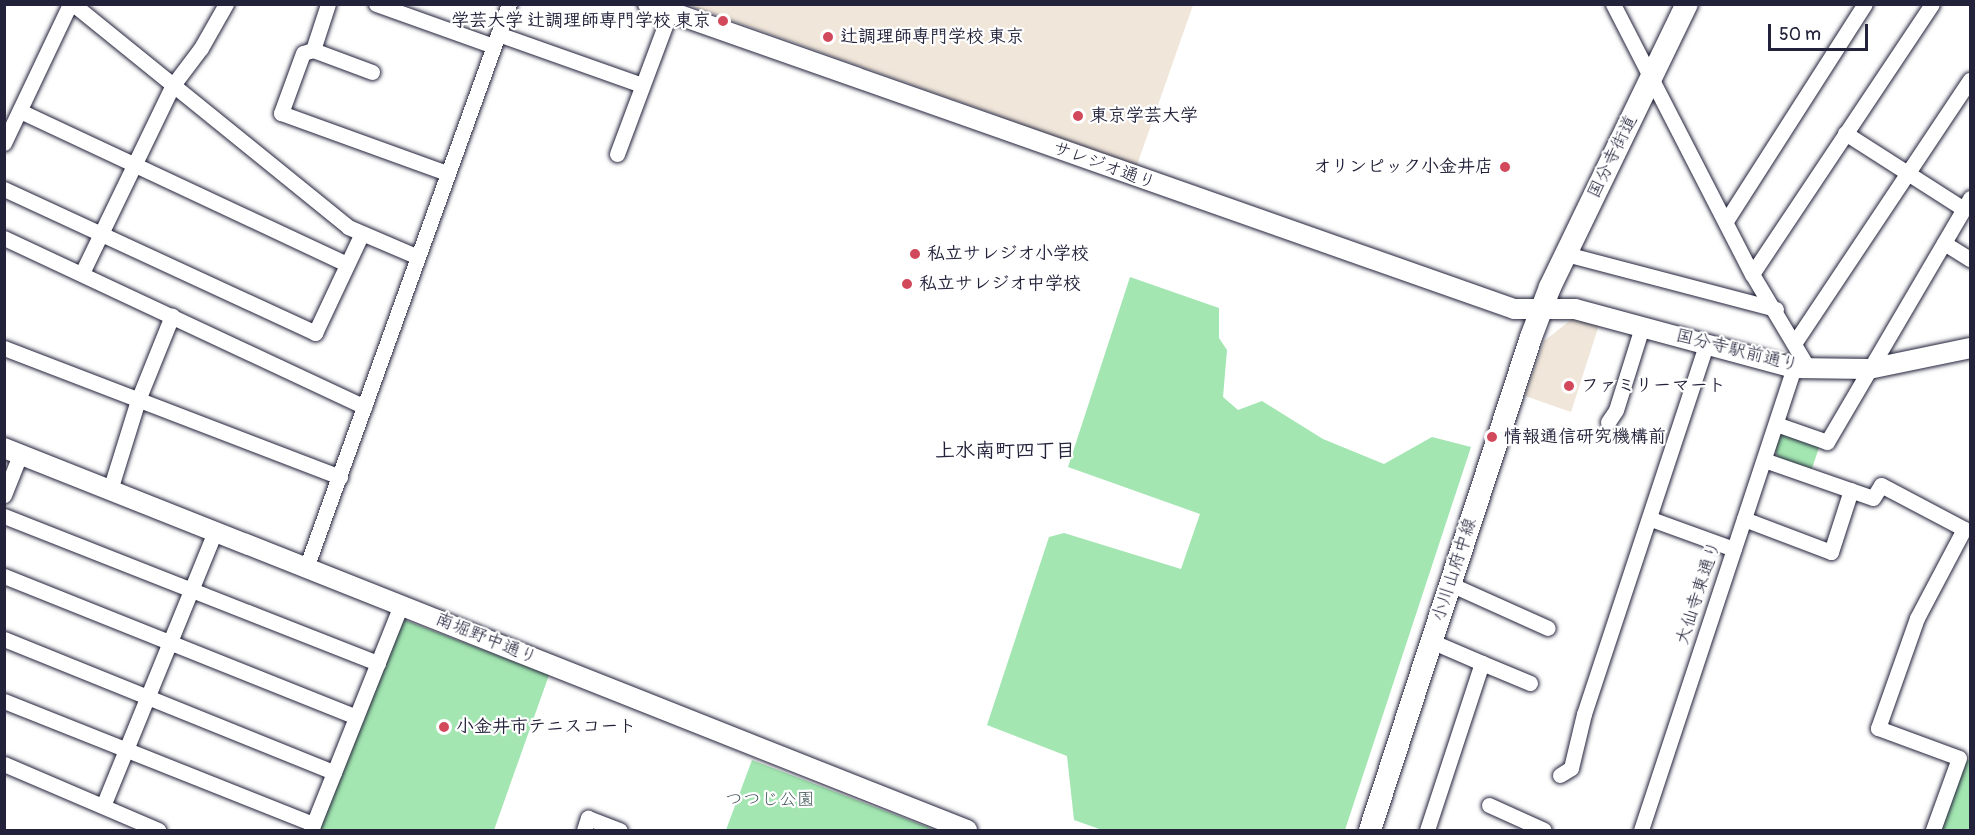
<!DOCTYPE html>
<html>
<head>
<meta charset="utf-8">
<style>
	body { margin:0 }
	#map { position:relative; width:1975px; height:835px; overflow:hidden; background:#fff; font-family:Pangolin,"Klee One",sans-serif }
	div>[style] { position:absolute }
	.built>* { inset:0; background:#f0e6d9 }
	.green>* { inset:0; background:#a3e6b1 }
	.roads { filter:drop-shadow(0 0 2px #22223b) drop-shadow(0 0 2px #22223b) }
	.minor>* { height:15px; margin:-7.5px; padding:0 7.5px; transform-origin:7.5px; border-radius:7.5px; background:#fff }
	.tertiary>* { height:20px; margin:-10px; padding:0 10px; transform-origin:10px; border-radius:10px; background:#fff }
	.secondary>* { height:22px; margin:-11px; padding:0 11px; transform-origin:11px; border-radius:11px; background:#fff }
	.dots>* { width:16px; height:16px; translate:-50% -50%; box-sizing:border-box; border:3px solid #fff; border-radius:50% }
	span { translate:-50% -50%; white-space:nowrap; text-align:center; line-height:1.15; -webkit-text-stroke:4.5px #fff; paint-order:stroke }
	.poi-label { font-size:18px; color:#22223b; font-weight:700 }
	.right { translate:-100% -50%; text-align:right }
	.left { translate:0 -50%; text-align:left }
	.street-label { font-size:18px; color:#22223b }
	.park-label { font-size:18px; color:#495d5e }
	.neighbourhood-label { font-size:20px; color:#22223b; font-weight:700 }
	.frame { position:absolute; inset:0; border:6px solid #22223b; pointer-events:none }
	.scale { position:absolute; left:1768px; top:24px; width:100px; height:27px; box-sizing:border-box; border:3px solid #22223b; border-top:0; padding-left:8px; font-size:18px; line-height:21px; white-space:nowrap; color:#22223b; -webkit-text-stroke:4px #fff; paint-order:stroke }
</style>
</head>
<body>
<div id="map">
	<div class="built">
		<div style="clip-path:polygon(688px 5px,1193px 5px,1137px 165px)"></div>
		<div style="clip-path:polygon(1572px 319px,1599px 325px,1571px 412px,1525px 396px,1544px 341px)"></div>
	</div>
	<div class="green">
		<div style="clip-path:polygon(1130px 277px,1219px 308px,1219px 338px,1227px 350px,1223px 397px,1238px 410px,1262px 401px,1323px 439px,1384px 464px,1432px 437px,1471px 447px,1345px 830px,1102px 830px,1074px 820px,1067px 756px,987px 725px,1049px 537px,1064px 533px,1181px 569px,1200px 514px,1068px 467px)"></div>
		<div style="clip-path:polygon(1787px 432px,1820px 445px,1811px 471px,1778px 458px,1775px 450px,1781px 434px)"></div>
		<div style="clip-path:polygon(402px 619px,549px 675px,494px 830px,317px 830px)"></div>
		<div style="clip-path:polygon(1965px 758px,1970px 761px,1970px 830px,1939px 830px)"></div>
		<div style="clip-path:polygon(752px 760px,935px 830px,726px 830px)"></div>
	</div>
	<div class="roads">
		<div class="minor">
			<div style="left:73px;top:4px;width:354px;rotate:39deg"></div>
			<div style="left:348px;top:227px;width:74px;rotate:23.1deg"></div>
			<div style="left:328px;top:4px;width:48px;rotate:108.1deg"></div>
			<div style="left:313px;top:50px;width:10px;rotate:163deg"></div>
			<div style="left:303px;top:53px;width:64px;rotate:110.1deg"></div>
			<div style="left:281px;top:113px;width:177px;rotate:19.9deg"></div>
			<div style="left:376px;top:4px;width:124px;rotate:19.7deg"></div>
			<div style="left:1613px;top:4px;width:304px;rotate:62.8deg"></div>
			<div style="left:1752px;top:274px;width:109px;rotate:59.2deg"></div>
			<div style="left:498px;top:34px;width:153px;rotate:19.5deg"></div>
			<div style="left:313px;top:50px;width:63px;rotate:20.4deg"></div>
			<div style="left:20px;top:111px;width:361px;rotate:25.1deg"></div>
			<div style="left:1845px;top:133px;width:141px;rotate:32.6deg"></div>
			<div style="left:4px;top:143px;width:154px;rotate:-64.6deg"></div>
			<div style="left:617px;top:154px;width:152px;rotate:-69.5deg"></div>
			<div style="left:4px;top:189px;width:343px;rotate:24.8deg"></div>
			<div style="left:315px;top:333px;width:110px;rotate:-64.8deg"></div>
			<div style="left:1726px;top:221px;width:258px;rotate:-57.4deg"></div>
			<div style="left:4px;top:238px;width:398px;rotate:25.1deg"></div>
			<div style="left:1944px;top:243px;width:31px;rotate:32deg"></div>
			<div style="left:1566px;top:254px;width:217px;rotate:14.7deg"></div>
			<div style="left:82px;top:273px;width:209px;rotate:-64.2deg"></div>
			<div style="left:173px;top:85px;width:46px;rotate:-52.9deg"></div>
			<div style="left:201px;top:48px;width:51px;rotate:-60.4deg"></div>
			<div style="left:1752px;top:274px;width:324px;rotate:-56.3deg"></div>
			<div style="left:1795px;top:342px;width:315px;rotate:-56.3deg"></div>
			<div style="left:4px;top:348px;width:360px;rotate:21deg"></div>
			<div style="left:1608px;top:422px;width:14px;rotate:-56deg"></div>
			<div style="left:1616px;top:410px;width:87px;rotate:-72.6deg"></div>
			<div style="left:1776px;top:424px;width:54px;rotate:19.4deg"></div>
			<div style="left:1827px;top:442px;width:283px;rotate:-59.6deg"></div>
			<div style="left:1764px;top:460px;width:115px;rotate:19.2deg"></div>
			<div style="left:1873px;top:498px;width:15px;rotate:-58deg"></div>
			<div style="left:1881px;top:485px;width:94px;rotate:27.9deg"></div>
			<div style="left:1964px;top:529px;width:101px;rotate:117.8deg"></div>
			<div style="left:1917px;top:618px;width:117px;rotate:109.5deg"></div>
			<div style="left:1878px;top:728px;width:86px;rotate:20.3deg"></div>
			<div style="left:1959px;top:758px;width:77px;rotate:109.9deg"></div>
			<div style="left:110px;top:490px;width:94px;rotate:-72.7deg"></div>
			<div style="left:138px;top:400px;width:91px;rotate:-68deg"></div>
			<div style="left:4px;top:495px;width:43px;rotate:-68.2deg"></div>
			<div style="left:4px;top:516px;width:402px;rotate:21.5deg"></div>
			<div style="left:1651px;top:519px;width:88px;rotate:19.9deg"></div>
			<div style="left:1744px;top:519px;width:93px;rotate:20.8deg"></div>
			<div style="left:1831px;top:552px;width:65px;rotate:-72.1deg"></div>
			<div style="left:306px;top:568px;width:599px;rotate:-70.2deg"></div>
			<div style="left:4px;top:576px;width:379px;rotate:21.8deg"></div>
			<div style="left:1450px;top:584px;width:107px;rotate:24.2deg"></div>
			<div style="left:4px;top:639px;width:356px;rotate:22deg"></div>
			<div style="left:1482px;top:663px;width:52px;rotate:22.6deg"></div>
			<div style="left:4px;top:701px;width:333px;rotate:21.7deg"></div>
			<div style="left:4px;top:764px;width:168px;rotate:23.2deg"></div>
			<div style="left:1560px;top:775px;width:13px;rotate:-32deg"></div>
			<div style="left:1571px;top:768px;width:56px;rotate:-76.5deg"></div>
			<div style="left:1584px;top:714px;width:389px;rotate:-71.7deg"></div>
			<div style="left:1489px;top:805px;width:60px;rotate:24.4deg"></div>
			<div style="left:103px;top:806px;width:297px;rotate:-67.8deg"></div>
			<div style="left:311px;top:830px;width:242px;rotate:-68.2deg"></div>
			<div style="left:584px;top:830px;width:13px;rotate:-72deg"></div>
			<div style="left:588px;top:818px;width:34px;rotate:21deg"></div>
			<div style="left:1427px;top:830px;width:176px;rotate:-71.8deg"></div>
			<div style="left:1482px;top:663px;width:56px;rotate:-156.7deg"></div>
			<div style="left:1641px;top:830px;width:487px;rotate:-71.7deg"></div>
		</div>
		<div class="tertiary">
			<div style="left:648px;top:4px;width:918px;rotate:19.4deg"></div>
			<div style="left:1514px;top:309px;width:61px"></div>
			<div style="left:1575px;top:309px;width:227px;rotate:15.1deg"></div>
			<div style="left:1794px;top:368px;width:75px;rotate:0.8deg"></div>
			<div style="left:1869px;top:369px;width:103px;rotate:-11.7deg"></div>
			<div style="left:4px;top:448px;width:1036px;rotate:21.64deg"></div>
		</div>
		<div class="secondary">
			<div style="left:1370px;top:830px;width:519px;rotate:-71.91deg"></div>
			<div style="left:1531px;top:337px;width:53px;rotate:-69.2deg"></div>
			<div style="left:1550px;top:287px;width:314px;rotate:-64.2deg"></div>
		</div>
	</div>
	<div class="dots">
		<div style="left:723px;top:21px;background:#d1495b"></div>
		<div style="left:828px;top:37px;background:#d1495b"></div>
		<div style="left:1078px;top:116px;background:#d1495b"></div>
		<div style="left:1505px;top:167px;background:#d1495b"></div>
		<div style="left:915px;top:254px;background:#d1495b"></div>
		<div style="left:907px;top:284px;background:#d1495b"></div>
		<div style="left:1569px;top:386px;background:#d1495b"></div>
		<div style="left:1492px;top:437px;background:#d1495b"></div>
		<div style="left:444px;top:727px;background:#d1495b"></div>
	</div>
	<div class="poi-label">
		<span class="right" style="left:711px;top:21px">学芸大学 辻調理師専門学校 東京</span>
		<span class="left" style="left:840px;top:37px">辻調理師専門学校 東京</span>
		<span class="left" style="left:1090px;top:116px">東京学芸大学</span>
		<span class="right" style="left:1493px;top:167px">オリンピック小金井店</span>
		<span class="left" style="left:927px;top:254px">私立サレジオ小学校</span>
		<span class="left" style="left:919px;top:284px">私立サレジオ中学校</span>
		<span class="left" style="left:1581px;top:386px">ファミリーマート</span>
		<span class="left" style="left:1504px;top:437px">情報通信研究機構前</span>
		<span class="left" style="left:456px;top:727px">小金井市テニスコート</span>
	</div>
	<div class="street-label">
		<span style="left:1613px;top:157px;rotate:-64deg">国分寺街道</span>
		<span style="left:1104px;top:166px;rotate:20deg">サレジオ通り</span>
		<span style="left:1737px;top:351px;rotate:14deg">国分寺駅前通り</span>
		<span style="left:1455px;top:570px;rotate:-72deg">小川山府中線</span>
		<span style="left:1699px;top:593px;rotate:-72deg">大仙寺東通り</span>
		<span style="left:486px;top:639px;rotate:22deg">南堀野中通り</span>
	</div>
	<div class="park-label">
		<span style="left:770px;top:800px">つつじ公園</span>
	</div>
	<div class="neighbourhood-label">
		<span style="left:1005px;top:450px">上水南町四丁目</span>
	</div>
	<div class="frame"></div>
	<div class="scale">50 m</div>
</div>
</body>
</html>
